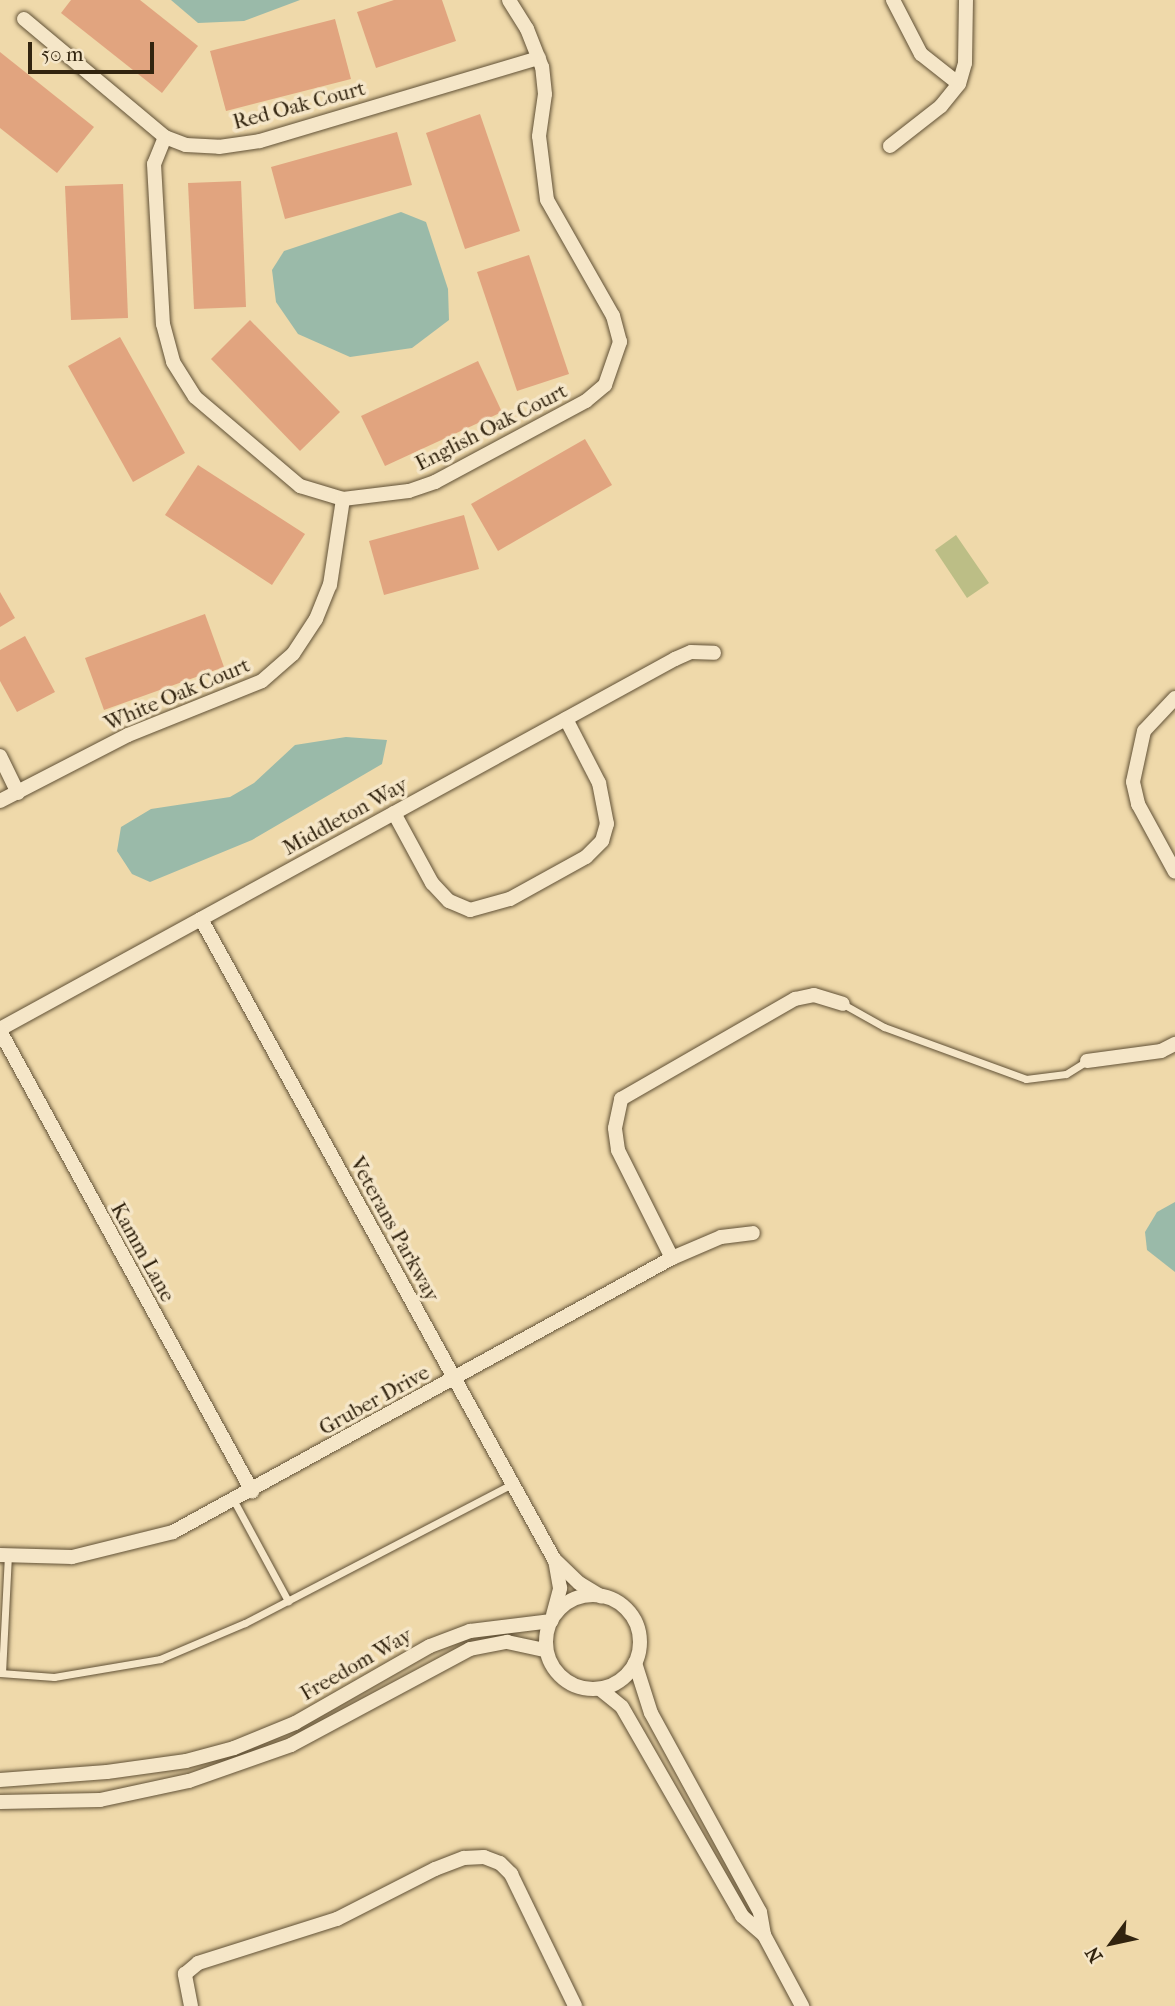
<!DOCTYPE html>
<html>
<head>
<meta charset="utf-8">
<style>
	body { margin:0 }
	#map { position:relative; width:1175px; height:2006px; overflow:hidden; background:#efd9aa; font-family:"IM FELL French Canon",serif }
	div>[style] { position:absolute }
	.green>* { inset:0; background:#bcbe86 }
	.water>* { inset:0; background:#9abaa9 }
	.building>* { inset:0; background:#e1a47f }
	.roads { filter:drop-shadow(0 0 2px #615136) drop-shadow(0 0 2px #615136) }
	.lane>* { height:7px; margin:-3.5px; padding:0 3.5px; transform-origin:3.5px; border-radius:3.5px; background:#f5e6c8 }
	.street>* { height:14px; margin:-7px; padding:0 7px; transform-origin:7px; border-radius:7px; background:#f5e6c8 }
	.street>.ring { margin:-7px; padding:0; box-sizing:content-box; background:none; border:14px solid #f5e6c8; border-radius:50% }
	span { translate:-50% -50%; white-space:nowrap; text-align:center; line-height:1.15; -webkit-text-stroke:7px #f5e6c8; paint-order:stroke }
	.street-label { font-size:21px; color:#32240f }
	.north { position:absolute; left:1077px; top:1908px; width:70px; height:70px; -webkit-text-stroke:5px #f5e6c8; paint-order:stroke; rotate:237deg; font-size:19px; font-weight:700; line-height:28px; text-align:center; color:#32240f }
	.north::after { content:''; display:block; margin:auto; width:24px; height:32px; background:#32240f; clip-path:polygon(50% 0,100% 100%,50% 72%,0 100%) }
	.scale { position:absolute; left:28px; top:42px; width:126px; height:32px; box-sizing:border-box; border:4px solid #32240f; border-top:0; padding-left:9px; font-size:21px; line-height:24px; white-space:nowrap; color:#32240f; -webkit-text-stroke:5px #f5e6c8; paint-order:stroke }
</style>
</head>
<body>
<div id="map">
	<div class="green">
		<div style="clip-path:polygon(956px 535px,989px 583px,967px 598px,935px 550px)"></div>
	</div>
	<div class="water">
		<div style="clip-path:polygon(171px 0,300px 0,244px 21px,198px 23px)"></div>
		<div style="clip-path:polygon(401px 212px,426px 222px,448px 289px,449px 320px,412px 348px,350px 357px,298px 334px,276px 302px,272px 270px,284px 251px)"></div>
		<div style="clip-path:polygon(346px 737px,387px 740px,382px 764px,252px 840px,150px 882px,132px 874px,117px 851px,121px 827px,151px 809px,230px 797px,254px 783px,295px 745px)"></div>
		<div style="clip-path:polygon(1175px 1202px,1175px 1272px,1147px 1250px,1145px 1232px,1157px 1212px)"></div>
	</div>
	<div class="building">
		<div style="clip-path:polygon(71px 0,140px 0,198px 46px,162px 93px,61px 13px)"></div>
		<div style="clip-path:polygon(394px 0,442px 0,456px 41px,376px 68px,357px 12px)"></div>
		<div style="clip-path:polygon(335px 19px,351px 79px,226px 111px,210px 51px)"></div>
		<div style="clip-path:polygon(0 52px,94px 127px,57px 173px,0 128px)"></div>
		<div style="clip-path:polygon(480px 114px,520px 231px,465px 249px,426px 133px)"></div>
		<div style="clip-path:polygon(397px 132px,412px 185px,285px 219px,271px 167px)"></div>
		<div style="clip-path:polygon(241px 181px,246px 307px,194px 309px,188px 183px)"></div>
		<div style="clip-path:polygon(123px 184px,128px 318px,71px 320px,65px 186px)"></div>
		<div style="clip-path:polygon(529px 255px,569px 374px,517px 391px,477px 272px)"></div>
		<div style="clip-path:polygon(250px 320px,340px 412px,300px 451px,211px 359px)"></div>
		<div style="clip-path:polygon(120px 337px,185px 453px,133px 482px,68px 366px)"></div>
		<div style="clip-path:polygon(478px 361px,502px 412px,385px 466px,361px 416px)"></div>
		<div style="clip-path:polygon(585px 439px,612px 485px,498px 551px,471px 504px)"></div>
		<div style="clip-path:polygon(198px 465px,305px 534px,272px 585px,165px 515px)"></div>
		<div style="clip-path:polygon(464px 515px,479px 569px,384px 595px,369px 541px)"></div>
		<div style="clip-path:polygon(0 592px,15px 618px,0 627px)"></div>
		<div style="clip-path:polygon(205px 614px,224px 667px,104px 710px,85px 658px)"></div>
		<div style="clip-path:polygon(25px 636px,55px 692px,17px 712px,0 681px,0 650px)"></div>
	</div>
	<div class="roads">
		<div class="lane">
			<div style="left:843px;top:1004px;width:47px;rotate:29.3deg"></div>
			<div style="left:884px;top:1027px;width:151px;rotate:20.1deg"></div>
			<div style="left:1026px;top:1079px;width:40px;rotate:-7.1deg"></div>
			<div style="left:1066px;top:1074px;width:25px;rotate:-32deg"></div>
			<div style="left:234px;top:1501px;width:114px;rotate:61.6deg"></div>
			<div style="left:0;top:1673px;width:54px;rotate:4.2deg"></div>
			<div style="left:54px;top:1677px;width:108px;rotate:-9.6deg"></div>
			<div style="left:160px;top:1659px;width:92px;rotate:-23deg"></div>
			<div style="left:245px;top:1623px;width:301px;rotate:-27.5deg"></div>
			<div style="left:2px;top:1673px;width:117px;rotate:-87.1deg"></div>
		</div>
		<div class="street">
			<div style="left:893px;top:0;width:61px;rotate:62.6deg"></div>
			<div style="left:921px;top:54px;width:48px;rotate:38.3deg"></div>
			<div style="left:24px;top:19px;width:184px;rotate:39.9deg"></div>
			<div style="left:165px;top:137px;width:22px;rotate:21deg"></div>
			<div style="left:186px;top:145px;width:33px;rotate:3deg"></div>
			<div style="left:219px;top:147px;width:41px;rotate:-8.3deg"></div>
			<div style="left:260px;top:141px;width:291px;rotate:-16.6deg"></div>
			<div style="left:165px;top:137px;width:29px;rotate:112deg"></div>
			<div style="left:154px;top:164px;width:160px;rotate:86.8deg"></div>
			<div style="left:163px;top:324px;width:39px;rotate:75deg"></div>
			<div style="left:173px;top:362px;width:41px;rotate:57.8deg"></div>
			<div style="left:195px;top:397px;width:138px;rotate:40.3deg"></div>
			<div style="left:300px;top:486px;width:45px;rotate:16.8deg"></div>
			<div style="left:343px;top:499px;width:66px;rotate:-6.9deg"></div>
			<div style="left:409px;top:491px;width:28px;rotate:-19deg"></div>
			<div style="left:435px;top:482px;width:171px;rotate:-28.2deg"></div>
			<div style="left:586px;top:401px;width:25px;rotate:-40deg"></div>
			<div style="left:605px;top:385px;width:46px;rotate:-70.8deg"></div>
			<div style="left:620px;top:342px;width:27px;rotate:-105deg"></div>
			<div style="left:613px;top:316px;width:133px;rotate:-119.6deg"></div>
			<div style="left:547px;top:200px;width:64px;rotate:-97.1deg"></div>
			<div style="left:539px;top:136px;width:42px;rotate:-81.9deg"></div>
			<div style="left:545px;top:94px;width:27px;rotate:-96deg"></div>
			<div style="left:542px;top:67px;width:41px;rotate:-111.5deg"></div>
			<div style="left:527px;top:29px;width:34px;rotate:-122deg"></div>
			<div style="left:890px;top:146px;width:65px;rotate:-38.1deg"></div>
			<div style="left:941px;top:106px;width:28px;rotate:-51deg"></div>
			<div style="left:959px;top:84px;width:22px;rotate:-74deg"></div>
			<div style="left:965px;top:63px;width:63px;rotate:-89.1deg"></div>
			<div style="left:1175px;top:698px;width:45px;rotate:133.2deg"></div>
			<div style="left:1144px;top:731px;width:52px;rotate:102.2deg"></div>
			<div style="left:1133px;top:782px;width:23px;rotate:77deg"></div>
			<div style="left:1138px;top:804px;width:77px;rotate:61.4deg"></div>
			<div style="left:0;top:756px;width:41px;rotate:64.1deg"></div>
			<div style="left:0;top:801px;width:144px;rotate:-27.3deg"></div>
			<div style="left:128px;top:735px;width:144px;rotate:-21.9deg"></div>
			<div style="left:262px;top:681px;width:41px;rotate:-41.1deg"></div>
			<div style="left:293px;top:654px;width:42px;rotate:-56.7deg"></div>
			<div style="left:316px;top:619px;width:37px;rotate:-68deg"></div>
			<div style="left:330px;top:585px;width:87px;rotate:-81.4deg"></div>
			<div style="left:394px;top:813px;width:80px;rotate:61.5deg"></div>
			<div style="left:432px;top:883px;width:25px;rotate:47deg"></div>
			<div style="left:449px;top:901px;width:23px;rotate:23deg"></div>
			<div style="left:470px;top:910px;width:41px;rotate:-15.4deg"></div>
			<div style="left:510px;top:899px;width:87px;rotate:-28.9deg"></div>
			<div style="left:586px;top:857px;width:23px;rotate:-45deg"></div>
			<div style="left:602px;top:841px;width:18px;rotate:-74deg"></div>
			<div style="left:607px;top:824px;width:42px;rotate:-101deg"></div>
			<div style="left:599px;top:783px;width:72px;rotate:-117.3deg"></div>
			<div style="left:201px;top:919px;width:731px;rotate:61.12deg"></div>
			<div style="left:554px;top:1559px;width:35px;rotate:44deg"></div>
			<div style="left:579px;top:1583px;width:26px;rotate:31deg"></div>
			<div style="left:0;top:1029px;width:770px;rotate:-28.73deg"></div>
			<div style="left:675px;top:659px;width:17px;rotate:-24deg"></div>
			<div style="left:691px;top:652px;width:23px;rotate:2deg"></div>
			<div style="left:0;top:1031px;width:525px;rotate:61.28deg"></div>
			<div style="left:1087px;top:1061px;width:75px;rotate:-7.7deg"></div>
			<div style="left:1161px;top:1051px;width:16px;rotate:-27deg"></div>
			<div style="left:672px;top:1258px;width:121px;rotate:-116.6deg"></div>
			<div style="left:618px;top:1150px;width:22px;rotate:-98deg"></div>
			<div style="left:615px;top:1128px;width:30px;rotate:-78deg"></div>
			<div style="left:621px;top:1099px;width:201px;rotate:-29.9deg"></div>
			<div style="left:795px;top:999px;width:19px;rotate:-12deg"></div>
			<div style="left:814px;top:995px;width:30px;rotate:17deg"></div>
			<div style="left:0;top:1555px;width:72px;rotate:1.6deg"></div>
			<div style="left:72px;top:1557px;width:104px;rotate:-13.9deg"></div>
			<div style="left:173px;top:1532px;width:569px;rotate:-28.77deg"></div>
			<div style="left:672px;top:1258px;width:53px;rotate:-23.2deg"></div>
			<div style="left:721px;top:1237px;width:32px;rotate:-7deg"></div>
			<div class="ring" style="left:546px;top:1595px;width:80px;height:80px"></div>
			<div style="left:553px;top:1615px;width:28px;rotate:-75deg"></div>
			<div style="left:560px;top:1588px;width:28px;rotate:-100deg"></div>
			<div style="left:635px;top:1663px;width:52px;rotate:72.3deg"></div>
			<div style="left:651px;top:1713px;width:227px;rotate:61.3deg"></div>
			<div style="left:760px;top:1912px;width:23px;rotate:80deg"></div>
			<div style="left:764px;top:1935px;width:81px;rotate:61.8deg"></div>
			<div style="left:600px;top:1689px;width:28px;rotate:39deg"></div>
			<div style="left:622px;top:1707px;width:241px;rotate:60.1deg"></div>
			<div style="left:742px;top:1916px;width:29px;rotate:41deg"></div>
			<div style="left:0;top:1780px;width:107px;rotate:-4.3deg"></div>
			<div style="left:107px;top:1772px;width:80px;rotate:-7.9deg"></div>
			<div style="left:186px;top:1761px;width:50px;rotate:-15.2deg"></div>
			<div style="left:234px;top:1748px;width:66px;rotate:-22.3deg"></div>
			<div style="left:295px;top:1723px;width:155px;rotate:-29.7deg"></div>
			<div style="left:430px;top:1646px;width:43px;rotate:-20.6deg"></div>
			<div style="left:470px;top:1631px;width:82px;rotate:-7deg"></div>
			<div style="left:0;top:1802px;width:100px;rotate:-1.1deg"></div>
			<div style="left:100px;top:1800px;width:91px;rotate:-12.1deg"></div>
			<div style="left:189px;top:1781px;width:108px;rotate:-19.4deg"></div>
			<div style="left:291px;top:1745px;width:203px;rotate:-28.2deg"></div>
			<div style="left:470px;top:1649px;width:38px;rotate:-11deg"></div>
			<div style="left:507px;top:1642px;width:40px;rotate:12deg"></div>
			<div style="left:191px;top:2006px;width:33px;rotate:-101deg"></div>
			<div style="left:185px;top:1974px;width:17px;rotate:-40deg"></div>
			<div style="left:198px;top:1963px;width:146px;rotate:-17.6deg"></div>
			<div style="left:337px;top:1919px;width:110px;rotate:-27deg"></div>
			<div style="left:435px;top:1869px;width:31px;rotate:-21deg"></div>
			<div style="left:464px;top:1858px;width:20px;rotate:-3deg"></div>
			<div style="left:484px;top:1857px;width:17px;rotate:21deg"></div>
			<div style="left:500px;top:1863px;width:16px;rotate:45deg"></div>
			<div style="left:511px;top:1874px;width:147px;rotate:64.1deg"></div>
		</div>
	</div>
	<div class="street-label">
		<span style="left:299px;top:105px;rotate:-15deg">Red Oak Court</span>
		<span style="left:491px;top:427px;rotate:-27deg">English Oak Court</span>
		<span style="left:177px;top:694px;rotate:-23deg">White Oak Court</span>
		<span style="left:345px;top:816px;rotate:-29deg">Middleton Way</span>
		<span style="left:395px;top:1229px;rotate:61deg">Veterans Parkway</span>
		<span style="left:143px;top:1252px;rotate:61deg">Kamm Lane</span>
		<span style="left:374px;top:1400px;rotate:-29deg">Gruber Drive</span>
		<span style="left:356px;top:1664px;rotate:-30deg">Freedom Way</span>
	</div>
	<div class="north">N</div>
	<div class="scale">50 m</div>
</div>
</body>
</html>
